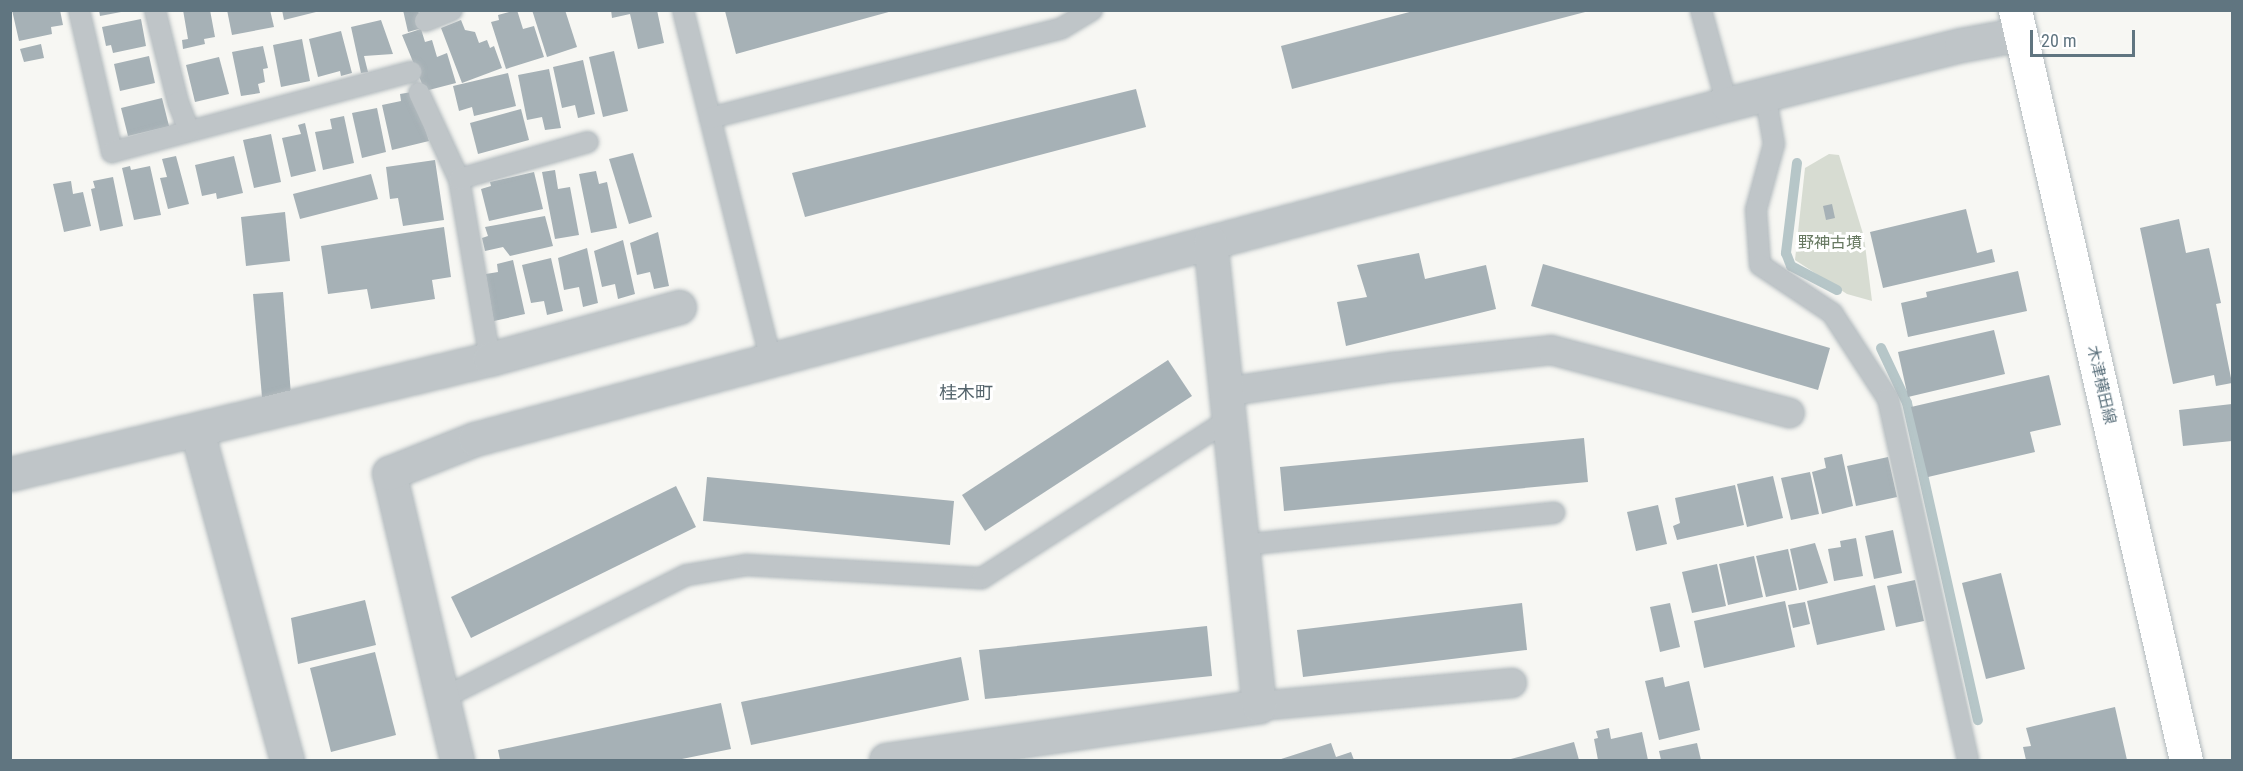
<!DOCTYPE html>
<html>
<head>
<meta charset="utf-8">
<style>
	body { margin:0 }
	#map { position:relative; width:2243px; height:771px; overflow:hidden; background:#f7f7f3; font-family:"Roboto Condensed","Noto Sans JP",sans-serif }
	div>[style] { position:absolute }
	.green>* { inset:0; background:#d7dcd2 }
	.stream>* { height:10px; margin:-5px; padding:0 5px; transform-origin:5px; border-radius:5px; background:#b6c6c8 }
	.building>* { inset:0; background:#a6b1b6 }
	.roads { filter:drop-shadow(0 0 2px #b1b9bd) drop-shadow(0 0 2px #b1b9bd) }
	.service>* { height:20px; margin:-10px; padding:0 10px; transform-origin:10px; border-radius:10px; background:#bfc5c8 }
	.pedestrian>* { height:28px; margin:-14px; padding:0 14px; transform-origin:14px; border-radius:14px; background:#bfc5c8 }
	.minor>* { height:33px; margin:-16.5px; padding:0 16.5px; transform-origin:16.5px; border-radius:16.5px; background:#bfc5c8 }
	.secondary>* { height:33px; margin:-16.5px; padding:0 16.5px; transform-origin:16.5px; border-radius:16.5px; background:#fff }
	span { translate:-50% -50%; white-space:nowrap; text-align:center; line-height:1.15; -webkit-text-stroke:6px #fff; paint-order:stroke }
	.park-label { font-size:16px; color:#667860 }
	.street-label { font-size:16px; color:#607580 }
	.neighbourhood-label { font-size:18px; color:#53636b }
	.frame { position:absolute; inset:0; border:12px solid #607580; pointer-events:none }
	.scale { position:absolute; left:2030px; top:30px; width:105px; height:27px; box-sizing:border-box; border:3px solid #607580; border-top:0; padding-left:8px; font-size:18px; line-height:21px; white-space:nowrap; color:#607580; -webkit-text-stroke:4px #fff; paint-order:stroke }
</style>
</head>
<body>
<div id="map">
	<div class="green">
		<div style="clip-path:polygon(1829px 154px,1839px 155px,1864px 237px,1872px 301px,1847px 294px,1795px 260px,1805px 168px)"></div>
	</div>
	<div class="stream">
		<div style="left:1797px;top:163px;width:91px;rotate:97deg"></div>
		<div style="left:1786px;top:253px;width:14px;rotate:69deg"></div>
		<div style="left:1791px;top:266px;width:52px;rotate:27.6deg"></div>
		<div style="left:1881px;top:348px;width:61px;rotate:64.7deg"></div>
		<div style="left:1907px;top:403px;width:325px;rotate:77.4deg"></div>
	</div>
	<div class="building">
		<div style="clip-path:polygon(12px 10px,60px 10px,63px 25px,51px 27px,52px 34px,19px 41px)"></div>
		<div style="clip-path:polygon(99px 10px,121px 10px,121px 12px,100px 16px)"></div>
		<div style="clip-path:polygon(183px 10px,210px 10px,215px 37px,204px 39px,205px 44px,183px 49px,182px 40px,188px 39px)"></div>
		<div style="clip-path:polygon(227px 10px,270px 10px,274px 27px,232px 35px)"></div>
		<div style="clip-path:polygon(282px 10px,320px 10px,320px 11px,284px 20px)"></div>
		<div style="clip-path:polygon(403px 10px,418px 10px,422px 28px,408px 32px)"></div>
		<div style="clip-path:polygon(517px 10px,523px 29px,534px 26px,544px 57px,506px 69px,491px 22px,499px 20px,498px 15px)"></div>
		<div style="clip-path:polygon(532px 10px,565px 10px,577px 47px,547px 57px)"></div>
		<div style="clip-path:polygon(611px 10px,657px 10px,664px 43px,638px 49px,630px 14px,612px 18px)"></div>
		<div style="clip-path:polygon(896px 10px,736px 54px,725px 11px,726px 10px)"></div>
		<div style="clip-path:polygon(1417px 10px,1589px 10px,1589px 11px,1292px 89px,1281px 46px)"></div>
		<div style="clip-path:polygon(141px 19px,146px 46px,113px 53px,111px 45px,106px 46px,102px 27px)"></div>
		<div style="clip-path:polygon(381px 20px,393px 54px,364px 56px,368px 72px,361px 73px,351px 27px)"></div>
		<div style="clip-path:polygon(461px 20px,465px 30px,475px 32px,479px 43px,487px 40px,490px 48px,494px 46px,502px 68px,462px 83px,441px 28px)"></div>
		<div style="clip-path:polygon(421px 29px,425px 42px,432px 40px,437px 57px,447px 53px,456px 83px,425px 91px,402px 35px)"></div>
		<div style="clip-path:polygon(341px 31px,352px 73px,341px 76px,340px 71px,318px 77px,309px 39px)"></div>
		<div style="clip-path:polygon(302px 39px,310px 81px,281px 87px,273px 45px)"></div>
		<div style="clip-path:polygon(41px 44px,44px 58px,24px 62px,20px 49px)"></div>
		<div style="clip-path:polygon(263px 46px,268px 68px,263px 69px,265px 82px,258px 84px,260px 93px,241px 96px,232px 52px)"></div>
		<div style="clip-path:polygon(614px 51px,628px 111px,603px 117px,589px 57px)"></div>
		<div style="clip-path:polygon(149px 56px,155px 83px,120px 91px,114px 64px)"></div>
		<div style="clip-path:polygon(219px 57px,229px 94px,195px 102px,186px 65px)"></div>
		<div style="clip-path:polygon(583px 60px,595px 114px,578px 118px,575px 105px,562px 108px,553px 67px)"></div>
		<div style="clip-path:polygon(549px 69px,561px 128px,545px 130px,542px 117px,527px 120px,518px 75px)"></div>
		<div style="clip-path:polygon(508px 73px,516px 106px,474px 116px,472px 107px,459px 111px,453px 86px)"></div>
		<div style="clip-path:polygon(1136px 89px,1146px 127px,805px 217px,792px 173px)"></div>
		<div style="clip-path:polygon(412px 92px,429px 141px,392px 150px,382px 105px,401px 101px,400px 94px)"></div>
		<div style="clip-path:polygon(162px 98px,169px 126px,128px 136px,121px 108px)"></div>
		<div style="clip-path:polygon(377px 108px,386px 152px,362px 158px,352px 113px)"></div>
		<div style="clip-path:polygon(521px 109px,529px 140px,478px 154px,470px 123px)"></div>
		<div style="clip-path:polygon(344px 116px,354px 163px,323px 170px,315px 132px,332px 129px,330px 119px)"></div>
		<div style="clip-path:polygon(305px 123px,316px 171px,291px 177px,282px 138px,301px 134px,298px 125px)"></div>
		<div style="clip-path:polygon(271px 134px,281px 182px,254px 188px,243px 140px)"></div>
		<div style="clip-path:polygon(633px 153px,652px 217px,629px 224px,609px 159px)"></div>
		<div style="clip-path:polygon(176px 156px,189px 204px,168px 209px,160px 178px,167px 177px,162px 159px)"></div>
		<div style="clip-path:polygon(234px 156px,243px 193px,217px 199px,216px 193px,202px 196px,195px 165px)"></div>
		<div style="clip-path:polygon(435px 160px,444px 220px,403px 226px,398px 198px,390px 199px,386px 167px)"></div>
		<div style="clip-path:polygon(130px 166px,131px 170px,150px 166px,161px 215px,134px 220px,122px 168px)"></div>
		<div style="clip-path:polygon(555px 170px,558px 189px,570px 187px,579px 235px,555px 239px,542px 172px)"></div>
		<div style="clip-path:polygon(596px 171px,599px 184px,607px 182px,617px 228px,591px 233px,579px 174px)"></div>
		<div style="clip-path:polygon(534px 172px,543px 209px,489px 221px,481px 189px,491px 186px,490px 182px)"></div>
		<div style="clip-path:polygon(371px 174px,378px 199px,300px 219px,293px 194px)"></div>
		<div style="clip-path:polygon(113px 177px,123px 226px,100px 231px,91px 189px,95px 188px,93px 181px)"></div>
		<div style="clip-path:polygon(71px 181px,73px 194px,83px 192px,91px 226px,64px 232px,53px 184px)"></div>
		<div style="clip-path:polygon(1832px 204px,1835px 218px,1826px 220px,1823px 206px)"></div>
		<div style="clip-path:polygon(1966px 209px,1977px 253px,1992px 249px,1995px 262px,1883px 288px,1870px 232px)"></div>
		<div style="clip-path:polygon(285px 212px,290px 261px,246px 266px,241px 217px)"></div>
		<div style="clip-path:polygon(545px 216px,553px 246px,510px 256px,503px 247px,485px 251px,482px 238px,488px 236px,485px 227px)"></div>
		<div style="clip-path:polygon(2179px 219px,2186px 253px,2209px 248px,2221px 303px,2216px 304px,2232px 383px,2216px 386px,2214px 375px,2173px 384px,2140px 228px)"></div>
		<div style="clip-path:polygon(444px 227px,451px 277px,432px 280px,435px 299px,371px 309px,367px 289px,328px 294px,321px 246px)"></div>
		<div style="clip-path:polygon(658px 232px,669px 286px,654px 289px,650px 272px,637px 275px,630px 243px)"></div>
		<div style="clip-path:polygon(623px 240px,635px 294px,618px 299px,615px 284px,602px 287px,594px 251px)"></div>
		<div style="clip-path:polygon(587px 248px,598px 303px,583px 307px,579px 287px,564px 290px,558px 258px)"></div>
		<div style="clip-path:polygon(1419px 253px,1425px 279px,1486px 265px,1496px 309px,1346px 346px,1337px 302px,1367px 297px,1357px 265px)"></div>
		<div style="clip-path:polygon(551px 258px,563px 311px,547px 315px,544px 301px,531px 303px,522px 265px)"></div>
		<div style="clip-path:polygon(513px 260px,525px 314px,494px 321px,486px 274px,498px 272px,497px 264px)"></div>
		<div style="clip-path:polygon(1543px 264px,1830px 348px,1818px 390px,1531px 306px)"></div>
		<div style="clip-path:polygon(2018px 271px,2027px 311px,1908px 337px,1901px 303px,1927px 297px,1926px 292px)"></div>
		<div style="clip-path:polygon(283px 292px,291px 395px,262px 397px,253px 294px)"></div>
		<div style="clip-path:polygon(1994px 330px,2005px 374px,1908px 397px,1898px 352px)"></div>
		<div style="clip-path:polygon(1168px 360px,1192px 396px,985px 531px,962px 495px)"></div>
		<div style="clip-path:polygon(2049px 375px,2061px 425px,2030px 432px,2035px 452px,1928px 477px,1911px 407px)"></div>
		<div style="clip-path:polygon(2232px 404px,2232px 441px,2183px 446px,2179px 410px)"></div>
		<div style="clip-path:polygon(1584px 438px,1588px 482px,1284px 511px,1280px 467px)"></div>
		<div style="clip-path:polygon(1842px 454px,1853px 506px,1822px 514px,1812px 472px,1826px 468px,1824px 458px)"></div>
		<div style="clip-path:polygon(1888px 457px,1897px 497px,1856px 506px,1847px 466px)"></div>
		<div style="clip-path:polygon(1810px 472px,1819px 514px,1791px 520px,1781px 478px)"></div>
		<div style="clip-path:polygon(1773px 476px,1783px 518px,1747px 527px,1737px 484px)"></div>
		<div style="clip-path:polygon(707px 477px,954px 501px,950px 545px,703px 521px)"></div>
		<div style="clip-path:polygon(1735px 485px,1744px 525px,1677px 540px,1673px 526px,1680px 523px,1675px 498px)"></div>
		<div style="clip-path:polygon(676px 486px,696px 527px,471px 638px,451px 597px)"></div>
		<div style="clip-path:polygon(1658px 505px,1667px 544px,1636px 551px,1627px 512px)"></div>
		<div style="clip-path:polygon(1893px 530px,1902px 573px,1874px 579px,1865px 536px)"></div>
		<div style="clip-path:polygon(1856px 538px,1863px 576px,1834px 581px,1828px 549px,1841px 547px,1840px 541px)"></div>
		<div style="clip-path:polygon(1815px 543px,1828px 583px,1799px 590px,1790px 549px)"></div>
		<div style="clip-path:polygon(1788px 549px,1797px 590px,1766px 597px,1756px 556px)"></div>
		<div style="clip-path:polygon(1754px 556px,1763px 597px,1728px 605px,1719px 564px)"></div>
		<div style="clip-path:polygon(1717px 564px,1726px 606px,1692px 613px,1682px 572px)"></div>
		<div style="clip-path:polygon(2001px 573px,2025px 669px,1986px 679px,1962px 583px)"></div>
		<div style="clip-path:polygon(1915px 580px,1924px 621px,1896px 627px,1887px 586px)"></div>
		<div style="clip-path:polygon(1875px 585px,1885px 630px,1817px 645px,1807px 601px)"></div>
		<div style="clip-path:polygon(365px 600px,376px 645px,298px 664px,291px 618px)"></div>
		<div style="clip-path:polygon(1785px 601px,1795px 647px,1704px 668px,1694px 621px)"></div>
		<div style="clip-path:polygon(1805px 602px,1810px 624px,1793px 628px,1788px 605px)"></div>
		<div style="clip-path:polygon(1522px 603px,1527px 650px,1303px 677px,1297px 630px)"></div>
		<div style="clip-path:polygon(1670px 603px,1680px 647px,1660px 652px,1650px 607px)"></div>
		<div style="clip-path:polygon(1207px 626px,1212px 676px,985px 699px,979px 650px)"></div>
		<div style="clip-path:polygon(375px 652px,396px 735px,331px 752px,310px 668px)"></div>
		<div style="clip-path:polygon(961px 657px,969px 700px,751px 745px,741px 702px)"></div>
		<div style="clip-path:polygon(1663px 677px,1665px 687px,1689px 681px,1700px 730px,1659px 740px,1645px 681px)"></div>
		<div style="clip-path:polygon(721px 703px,731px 749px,677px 760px,500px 760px,498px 750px)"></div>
		<div style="clip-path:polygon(2115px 707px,2127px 760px,2026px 760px,2023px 747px,2031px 746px,2026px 728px)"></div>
		<div style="clip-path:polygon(1609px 728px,1611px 739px,1642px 732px,1648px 760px,1598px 760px,1594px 739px,1598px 738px,1596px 731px)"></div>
		<div style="clip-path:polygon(1574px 742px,1579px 760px,1507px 760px)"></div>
		<div style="clip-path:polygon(1331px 743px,1336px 757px,1351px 752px,1354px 760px,1278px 760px)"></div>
		<div style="clip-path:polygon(1697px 743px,1701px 760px,1661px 760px,1659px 751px)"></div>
	</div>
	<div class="roads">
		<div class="service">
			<div style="left:79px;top:10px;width:146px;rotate:76.9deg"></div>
			<div style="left:112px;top:152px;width:310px;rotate:-15deg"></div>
			<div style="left:155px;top:10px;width:95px;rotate:76deg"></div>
			<div style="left:178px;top:102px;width:30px;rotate:69deg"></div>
			<div style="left:683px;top:10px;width:361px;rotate:75.9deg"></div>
			<div style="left:1701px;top:10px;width:98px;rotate:74.5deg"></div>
			<div style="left:425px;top:21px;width:29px;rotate:-22deg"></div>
			<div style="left:419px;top:93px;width:95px;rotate:65.1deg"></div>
			<div style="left:459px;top:179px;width:183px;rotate:80.2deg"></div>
			<div style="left:1765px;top:94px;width:51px;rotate:79.8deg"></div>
			<div style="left:1774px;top:144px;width:68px;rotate:105.3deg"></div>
			<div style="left:1756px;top:210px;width:55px;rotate:85.8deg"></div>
			<div style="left:1760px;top:265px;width:87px;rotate:33.7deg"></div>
			<div style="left:1832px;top:313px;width:103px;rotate:56.9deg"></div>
			<div style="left:1888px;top:399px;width:370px;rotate:77.5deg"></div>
			<div style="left:710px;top:118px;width:363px;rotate:-14.3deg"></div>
			<div style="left:1062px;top:28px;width:35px;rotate:-31deg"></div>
			<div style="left:459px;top:179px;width:134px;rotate:-16deg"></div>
			<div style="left:1242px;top:545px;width:314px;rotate:-5.9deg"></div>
			<div style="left:443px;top:698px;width:273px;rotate:-26.8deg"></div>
			<div style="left:687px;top:575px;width:61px;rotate:-9.5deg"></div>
			<div style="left:747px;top:565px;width:235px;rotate:3.2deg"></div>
			<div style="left:982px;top:578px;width:292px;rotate:-32.7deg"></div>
		</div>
		<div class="pedestrian">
			<div style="left:1225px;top:392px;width:170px;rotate:-8.5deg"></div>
			<div style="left:1393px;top:367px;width:159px;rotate:-6.1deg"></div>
			<div style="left:1551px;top:350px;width:247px;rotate:14.8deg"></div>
			<div style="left:1259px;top:706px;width:254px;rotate:-5.2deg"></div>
		</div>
		<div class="minor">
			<div style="left:197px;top:431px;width:341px;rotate:74.7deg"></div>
			<div style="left:10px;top:474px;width:494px;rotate:-13.5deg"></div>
			<div style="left:490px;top:359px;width:196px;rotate:-15.4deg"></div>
			<div style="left:457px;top:760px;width:295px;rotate:-103.3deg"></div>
			<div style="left:389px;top:473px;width:92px;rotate:-21.6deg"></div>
			<div style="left:475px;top:439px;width:1296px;rotate:-14.98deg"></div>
			<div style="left:1727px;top:104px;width:241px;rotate:-14.2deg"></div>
			<div style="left:1961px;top:45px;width:61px;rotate:-10.4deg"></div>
			<div style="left:886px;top:760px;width:377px;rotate:-8.2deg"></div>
			<div style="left:1259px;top:706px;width:466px;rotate:-96deg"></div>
		</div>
		<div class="secondary">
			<div style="left:2015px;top:10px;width:769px;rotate:77.16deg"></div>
		</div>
	</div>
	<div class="park-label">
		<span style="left:1830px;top:243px">野神古墳</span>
	</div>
	<div class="street-label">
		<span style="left:2101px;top:385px;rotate:77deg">木津横田線</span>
	</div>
	<div class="neighbourhood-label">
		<span style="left:966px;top:393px">桂木町</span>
	</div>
	<div class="frame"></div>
	<div class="scale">20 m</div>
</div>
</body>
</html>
